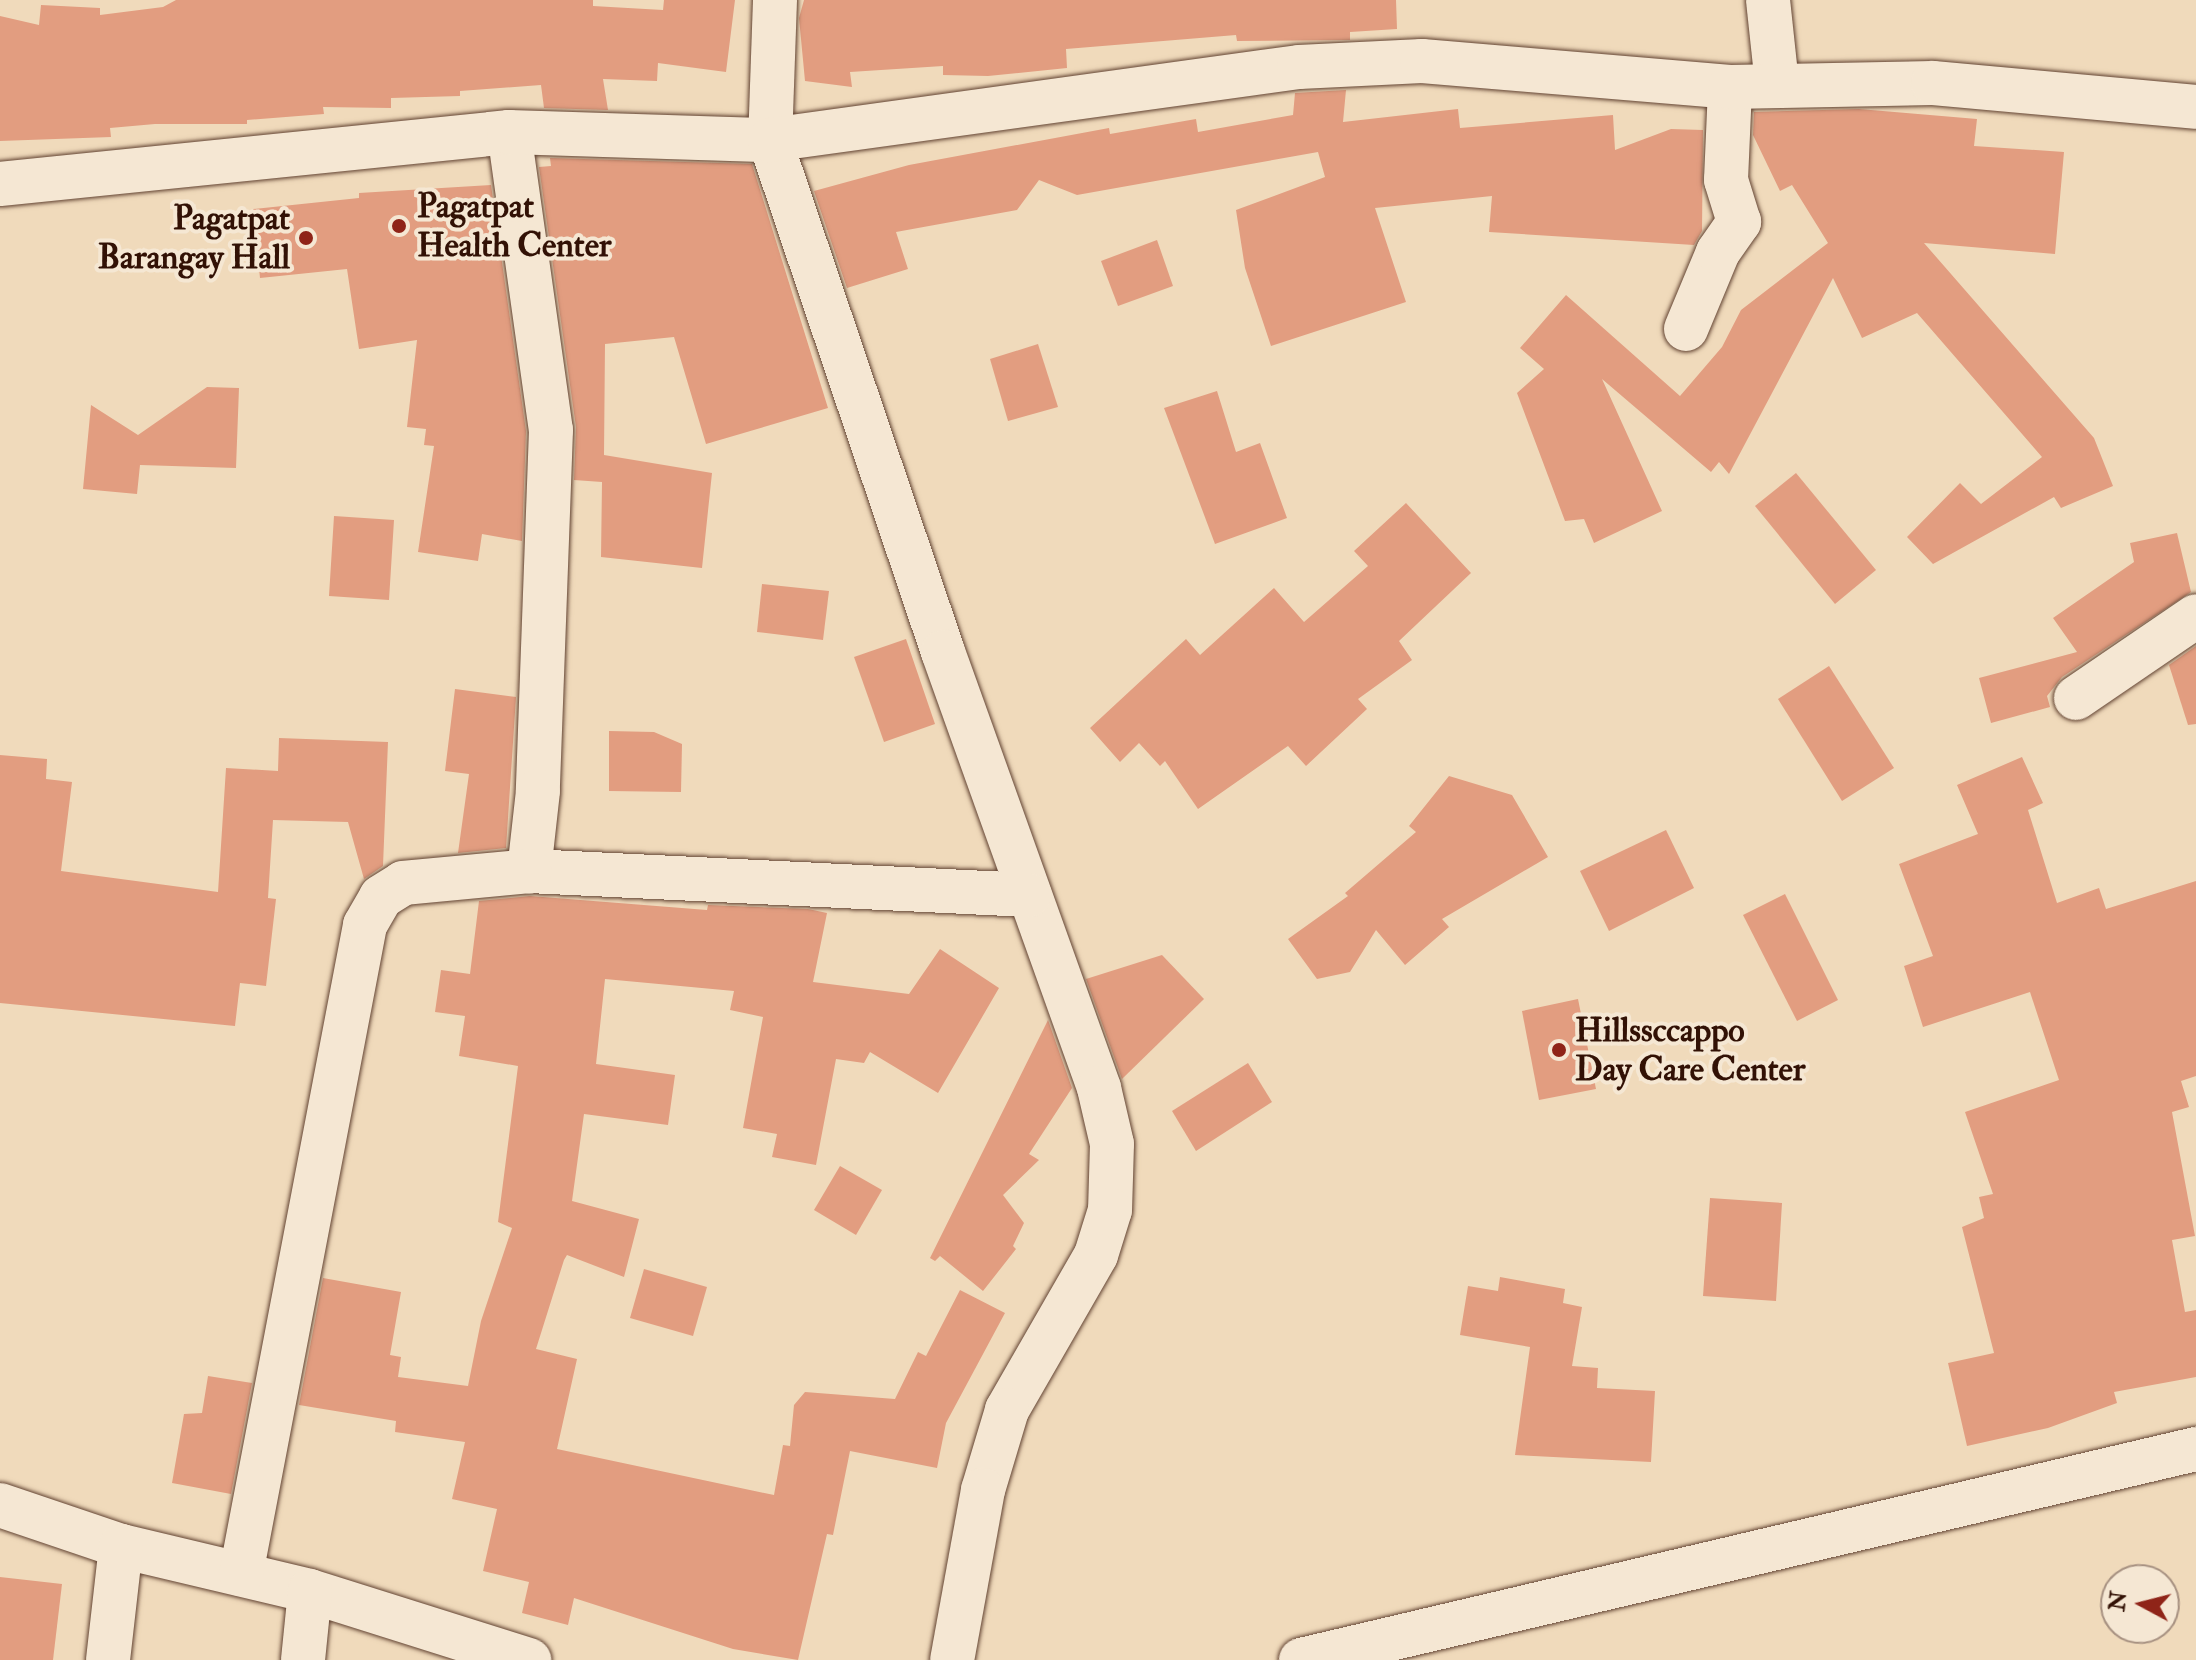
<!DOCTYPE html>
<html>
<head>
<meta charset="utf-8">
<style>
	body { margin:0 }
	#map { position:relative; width:2196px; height:1660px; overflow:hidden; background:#f0dabb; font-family:"IM FELL Double Pica",serif }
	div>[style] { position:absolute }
	.building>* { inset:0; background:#e29d80 }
	.roads { filter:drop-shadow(0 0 2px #624332) drop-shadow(0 0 2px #624332) }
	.minor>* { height:44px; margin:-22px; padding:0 22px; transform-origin:22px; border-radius:22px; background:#f5e7d3 }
	.tertiary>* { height:44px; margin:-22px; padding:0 22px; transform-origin:22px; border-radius:22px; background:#f5e7d3 }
	.dots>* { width:22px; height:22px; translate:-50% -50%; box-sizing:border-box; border:4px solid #f5e7d3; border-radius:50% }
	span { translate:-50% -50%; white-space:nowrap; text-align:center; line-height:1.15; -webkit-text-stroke:8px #f5e7d3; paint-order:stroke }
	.poi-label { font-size:34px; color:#321105; font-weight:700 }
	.left { translate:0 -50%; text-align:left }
	.right { translate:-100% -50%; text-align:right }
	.north { position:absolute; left:2100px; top:1564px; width:80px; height:80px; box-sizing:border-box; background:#f5e7d3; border:2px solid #a79181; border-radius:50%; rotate:277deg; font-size:22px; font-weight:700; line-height:32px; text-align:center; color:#321105 }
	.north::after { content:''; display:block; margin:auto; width:28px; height:36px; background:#8f2418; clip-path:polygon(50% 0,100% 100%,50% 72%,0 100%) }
</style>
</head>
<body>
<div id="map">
	<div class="building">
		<div style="clip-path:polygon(176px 0,593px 0,593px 6px,663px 10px,664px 0,735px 0,726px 72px,658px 63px,657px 81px,603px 79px,608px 110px,544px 108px,541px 85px,460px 91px,460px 96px,391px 98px,391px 108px,323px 107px,324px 114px,247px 120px,247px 124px,155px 124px,110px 128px,111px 137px,0 141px,0 16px,39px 25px,41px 5px,100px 8px,100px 15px,163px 7px)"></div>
		<div style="clip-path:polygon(804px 0,1396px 0,1397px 29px,1350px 32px,1350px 40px,1237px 41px,1236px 35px,1066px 49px,1067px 68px,988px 76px,943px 75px,943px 66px,850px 72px,852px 87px,805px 81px,799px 18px)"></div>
		<div style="clip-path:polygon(1346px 90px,1343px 122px,1458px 109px,1460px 128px,1613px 115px,1615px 150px,1671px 129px,1703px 130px,1702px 231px,1694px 245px,1489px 232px,1492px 196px,1375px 208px,1406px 302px,1271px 346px,1245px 268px,1236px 210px,1325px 177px,1318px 152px,1077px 195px,1039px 180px,1017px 210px,896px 232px,908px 269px,847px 288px,814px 191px,909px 165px,1109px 128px,1110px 134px,1196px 119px,1198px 132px,1293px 115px,1295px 93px)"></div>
		<div style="clip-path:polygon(1859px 109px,1977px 119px,1974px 146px,2064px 152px,2055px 254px,1924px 243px,2094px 438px,2113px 486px,2061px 508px,2054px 497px,1933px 564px,1907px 537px,1960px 483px,1981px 504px,2042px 457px,1917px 313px,1862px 338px,1833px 278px,1729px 474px,1719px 462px,1711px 472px,1602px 379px,1662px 511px,1594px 543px,1584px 519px,1565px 521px,1517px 393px,1544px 369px,1520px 348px,1566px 295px,1680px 396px,1722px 347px,1741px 310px,1828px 243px,1792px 185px,1780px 191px,1753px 135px,1754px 112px)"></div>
		<div style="clip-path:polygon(550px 158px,752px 164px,828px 408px,706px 444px,674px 337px,605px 344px,604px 455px,712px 473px,702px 568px,601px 557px,602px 482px,574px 480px,576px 427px,539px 167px,551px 166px)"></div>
		<div style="clip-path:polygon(491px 185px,526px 431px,522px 541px,482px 534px,478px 561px,418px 552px,434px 446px,424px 445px,426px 429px,407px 427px,417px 340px,359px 349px,347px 269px,260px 278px,253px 209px,359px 198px,359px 193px)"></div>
		<div style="clip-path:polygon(1157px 240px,1173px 286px,1118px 306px,1101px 261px)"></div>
		<div style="clip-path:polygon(1038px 344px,1058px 407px,1008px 421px,990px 359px)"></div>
		<div style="clip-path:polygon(207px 387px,239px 388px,236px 468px,140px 465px,137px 494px,83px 489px,91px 405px,138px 435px)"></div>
		<div style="clip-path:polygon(1217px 391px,1236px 452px,1260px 443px,1287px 518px,1215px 544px,1164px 408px)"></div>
		<div style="clip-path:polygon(1796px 473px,1876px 570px,1835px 604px,1755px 506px)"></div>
		<div style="clip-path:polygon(1406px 503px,1471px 573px,1399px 641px,1412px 660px,1358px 699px,1367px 709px,1306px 766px,1288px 746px,1198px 809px,1165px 761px,1160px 766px,1139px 743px,1120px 762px,1090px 728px,1186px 639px,1200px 655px,1274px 588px,1304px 622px,1368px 566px,1354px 551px)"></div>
		<div style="clip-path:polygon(334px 516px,394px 520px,389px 600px,329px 596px)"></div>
		<div style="clip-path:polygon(2177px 533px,2191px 592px,2062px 677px,2047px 696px,2050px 707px,1991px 723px,1979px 678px,2077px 652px,2053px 618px,2134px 562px,2130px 543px)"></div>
		<div style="clip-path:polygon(762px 584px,829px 591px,823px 640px,757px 632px)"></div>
		<div style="clip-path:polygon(906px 639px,935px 724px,884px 742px,854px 657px)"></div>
		<div style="clip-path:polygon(2196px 646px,2196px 724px,2188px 725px,2169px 665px)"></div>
		<div style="clip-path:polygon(1829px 666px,1894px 768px,1842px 801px,1778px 699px)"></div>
		<div style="clip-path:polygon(455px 689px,516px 697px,506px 848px,458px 853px,469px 774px,445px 771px)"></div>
		<div style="clip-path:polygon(609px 731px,654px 732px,682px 744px,681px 792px,609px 791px)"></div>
		<div style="clip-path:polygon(279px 738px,388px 742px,383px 866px,364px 879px,348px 822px,273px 820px,268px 898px,276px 899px,266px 986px,240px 983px,235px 1026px,0 1003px,0 755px,47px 759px,46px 779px,72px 782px,61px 871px,218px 892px,226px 768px,278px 771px)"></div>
		<div style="clip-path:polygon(2022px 757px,2043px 803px,2028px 810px,2057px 903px,2099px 888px,2106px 909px,2196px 881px,2196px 1076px,2181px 1081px,2189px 1107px,2172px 1112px,2195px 1236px,2172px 1240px,2185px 1312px,2196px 1310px,2196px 1377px,2114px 1392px,2117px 1403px,2048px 1428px,1967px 1446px,1948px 1363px,1994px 1353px,1962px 1227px,1984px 1218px,1979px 1197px,1993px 1194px,1965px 1112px,2059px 1080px,2030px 992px,1923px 1027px,1904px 966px,1933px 956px,1899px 864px,1978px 834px,1957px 785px)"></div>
		<div style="clip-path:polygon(1449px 776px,1512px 795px,1548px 857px,1442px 919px,1449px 927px,1405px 965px,1376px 930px,1350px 972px,1317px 979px,1288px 939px,1348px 896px,1345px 893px,1416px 832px,1409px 826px)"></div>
		<div style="clip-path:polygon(1666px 830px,1694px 888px,1609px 931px,1580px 871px)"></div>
		<div style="clip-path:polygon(1785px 894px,1838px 1000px,1797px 1021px,1743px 915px)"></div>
		<div style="clip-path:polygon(530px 896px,707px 910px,708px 905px,808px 909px,827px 913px,813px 982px,909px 994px,940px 949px,999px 988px,938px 1093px,870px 1052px,864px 1063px,836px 1059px,816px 1165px,772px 1157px,777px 1134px,743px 1128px,763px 1017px,730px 1010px,734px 991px,605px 979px,596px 1064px,675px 1075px,668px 1125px,584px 1114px,572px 1201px,639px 1219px,624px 1277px,567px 1255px,564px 1260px,536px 1349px,577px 1359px,557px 1449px,774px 1495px,783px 1445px,790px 1446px,794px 1405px,805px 1392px,895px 1399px,918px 1352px,926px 1356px,960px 1290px,1005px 1313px,946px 1423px,937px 1468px,850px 1451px,833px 1535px,827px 1534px,798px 1660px,733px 1649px,574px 1598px,568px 1625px,522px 1613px,529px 1582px,483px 1571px,497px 1509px,452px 1499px,465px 1442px,395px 1432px,396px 1421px,299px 1405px,323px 1278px,401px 1292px,390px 1355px,401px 1357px,398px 1377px,468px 1386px,481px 1321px,512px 1228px,498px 1222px,518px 1066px,459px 1056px,465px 1016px,435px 1012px,441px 970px,470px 974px,479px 901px)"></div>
		<div style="clip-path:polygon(1162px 955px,1204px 999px,1122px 1079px,1086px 979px)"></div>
		<div style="clip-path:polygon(1578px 999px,1596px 1089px,1539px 1100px,1522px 1011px)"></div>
		<div style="clip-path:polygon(1048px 1020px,1072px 1088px,1029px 1154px,1039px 1160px,1003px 1195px,1024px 1223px,1013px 1246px,1016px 1249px,983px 1291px,940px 1256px,935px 1261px,930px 1258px)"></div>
		<div style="clip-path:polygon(1248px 1063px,1272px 1102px,1196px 1151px,1172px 1111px)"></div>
		<div style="clip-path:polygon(840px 1166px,882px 1190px,856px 1235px,814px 1210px)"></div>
		<div style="clip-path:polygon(1710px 1198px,1782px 1203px,1776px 1301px,1703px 1296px)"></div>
		<div style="clip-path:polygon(644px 1269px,707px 1287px,693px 1336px,630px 1318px)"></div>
		<div style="clip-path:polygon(1500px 1277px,1565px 1289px,1563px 1303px,1582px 1307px,1572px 1366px,1598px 1368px,1597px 1388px,1655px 1391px,1651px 1462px,1515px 1455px,1530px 1347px,1460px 1335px,1468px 1286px,1498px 1291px)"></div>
		<div style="clip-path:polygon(208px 1376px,252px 1383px,231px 1494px,172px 1483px,184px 1414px,202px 1413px)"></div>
		<div style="clip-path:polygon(0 1577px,62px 1584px,53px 1660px,0 1660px)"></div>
	</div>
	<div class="roads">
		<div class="minor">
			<div style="left:775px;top:0;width:140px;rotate:92deg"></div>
			<div style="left:770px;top:140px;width:540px;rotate:71.33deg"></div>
			<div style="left:943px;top:652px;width:463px;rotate:70.3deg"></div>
			<div style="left:1099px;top:1088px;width:57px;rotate:76.9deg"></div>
			<div style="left:1112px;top:1144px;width:66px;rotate:91.7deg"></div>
			<div style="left:1110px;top:1210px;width:47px;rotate:107.3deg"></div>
			<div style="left:1096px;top:1255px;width:179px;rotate:119.9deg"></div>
			<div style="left:1007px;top:1410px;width:84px;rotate:106.7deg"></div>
			<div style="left:983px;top:1490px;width:173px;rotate:100.3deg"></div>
			<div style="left:1768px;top:0;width:84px;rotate:83.9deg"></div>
			<div style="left:509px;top:132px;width:301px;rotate:82deg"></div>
			<div style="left:551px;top:430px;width:361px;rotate:92.1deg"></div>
			<div style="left:538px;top:791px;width:81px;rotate:96.4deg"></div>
			<div style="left:529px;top:871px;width:501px;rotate:2.75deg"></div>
			<div style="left:1686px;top:329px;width:83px;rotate:-67.4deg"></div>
			<div style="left:1718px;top:252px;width:37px;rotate:-55deg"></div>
			<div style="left:1739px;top:222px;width:44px;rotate:-107.2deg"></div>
			<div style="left:1726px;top:180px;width:93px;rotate:-87.5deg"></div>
			<div style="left:2076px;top:698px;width:145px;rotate:-34.3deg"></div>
			<div style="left:0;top:1505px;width:128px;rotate:18.7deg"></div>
			<div style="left:121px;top:1546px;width:194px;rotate:13.4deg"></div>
			<div style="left:310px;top:1591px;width:230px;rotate:17.5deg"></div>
			<div style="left:241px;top:1574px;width:661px;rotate:-79.18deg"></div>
			<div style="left:365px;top:925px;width:32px;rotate:-60deg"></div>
			<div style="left:381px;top:897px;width:26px;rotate:-32deg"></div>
			<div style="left:403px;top:883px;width:127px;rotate:-5.4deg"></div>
			<div style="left:108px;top:1660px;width:115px;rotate:-83.5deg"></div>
			<div style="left:303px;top:1660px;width:69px;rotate:-84.2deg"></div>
			<div style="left:1301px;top:1660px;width:920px;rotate:-13.27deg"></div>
		</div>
		<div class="tertiary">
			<div style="left:0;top:184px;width:512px;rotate:-5.83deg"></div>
			<div style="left:509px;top:132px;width:261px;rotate:1.8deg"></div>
			<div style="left:770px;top:140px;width:534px;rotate:-7.86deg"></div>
			<div style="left:1299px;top:67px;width:123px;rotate:-2.8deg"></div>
			<div style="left:1422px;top:61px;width:309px;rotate:4.8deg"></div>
			<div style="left:1730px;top:87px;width:203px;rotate:-1.1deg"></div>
			<div style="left:1933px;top:83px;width:264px;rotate:5.2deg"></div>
		</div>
	</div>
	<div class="dots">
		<div style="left:399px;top:226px;background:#8f2418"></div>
		<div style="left:306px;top:238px;background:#8f2418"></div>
		<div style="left:1559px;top:1050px;background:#8f2418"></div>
	</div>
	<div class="poi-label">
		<span class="left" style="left:417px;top:226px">Pagatpat<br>Health Center</span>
		<span class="right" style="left:290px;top:238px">Pagatpat<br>Barangay Hall</span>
		<span class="left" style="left:1575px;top:1050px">Hillssccappo<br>Day Care Center</span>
	</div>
	<div class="north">N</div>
</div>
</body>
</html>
